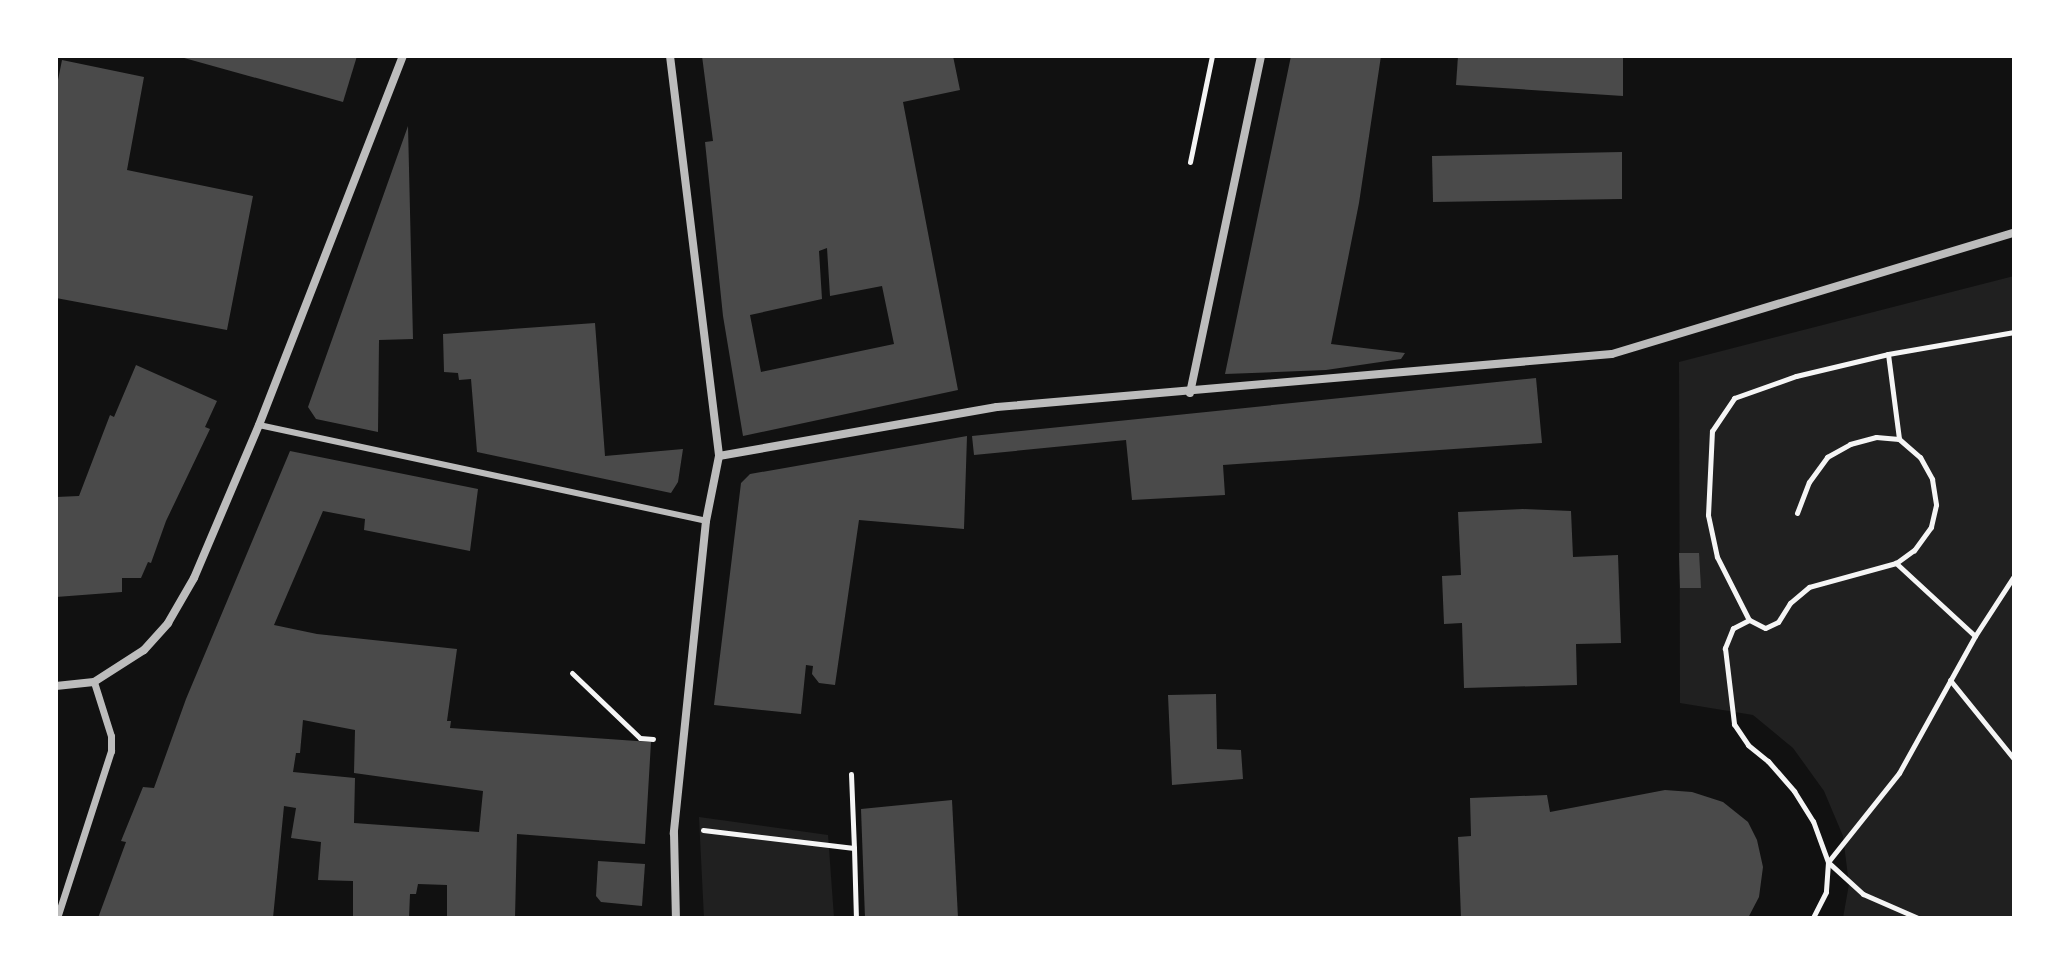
<!DOCTYPE html>
<html>
<head>
<meta charset="utf-8">
<style>
	body { margin:0 }
	#map { position:relative; width:2070px; height:974px; overflow:hidden; background:#111; font-family:Jost,sans-serif }
	div>[style] { position:absolute }
	.green>* { inset:0; background:#202020 }
	.building>* { inset:0; background:#4a4a4a }
	.path>* { height:5px; margin:-2.5px; padding:0 2.5px; transform-origin:2.5px; border-radius:2.5px; background:#f5f5f5 }
	.service>* { height:6px; margin:-3px; padding:0 3px; transform-origin:3px; border-radius:3px; background:#bcbcbc }
	.pedestrian>* { height:7px; margin:-3.5px; padding:0 3.5px; transform-origin:3.5px; border-radius:3.5px; background:#bcbcbc }
	.minor>* { height:8px; margin:-4px; padding:0 4px; transform-origin:4px; border-radius:4px; background:#bcbcbc }
	span { translate:-50% -50%; white-space:nowrap; text-align:center; line-height:1.15; -webkit-text-stroke:7px #fff; paint-order:stroke }
	.frame { position:absolute; inset:0; border:58px solid #fff; pointer-events:none }
</style>
</head>
<body>
<div id="map">
	<div class="green">
		<div style="clip-path:polygon(2014px 276px,2014px 918px,1843px 918px,1849px 884px,1843px 836px,1824px 791px,1793px 748px,1753px 715px,1680px 703px,1679px 362px)"></div>
		<div style="clip-path:polygon(699px 817px,828px 835px,834px 918px,704px 918px)"></div>
	</div>
	<div class="building">
		<div style="clip-path:polygon(177px 56px,357px 56px,343px 102px)"></div>
		<div style="clip-path:polygon(evenodd,702px 56px,953px 56px,960px 90px,903px 102px,958px 390px,743px 436px,723px 316px,705px 142px,713px 141px,702px 56px,827px 248px,830px 296px,882px 286px,894px 344px,761px 372px,750px 315px,822px 299px,819px 251px,827px 248px)"></div>
		<div style="clip-path:polygon(1291px 56px,1381px 56px,1359px 203px,1331px 344px,1405px 353px,1401px 359px,1326px 370px,1225px 374px)"></div>
		<div style="clip-path:polygon(1458px 56px,1623px 56px,1623px 96px,1456px 85px)"></div>
		<div style="clip-path:polygon(62px 60px,144px 77px,127px 170px,253px 196px,227px 330px,56px 298px,56px 90px)"></div>
		<div style="clip-path:polygon(408px 126px,413px 339px,379px 340px,378px 432px,316px 419px,308px 407px)"></div>
		<div style="clip-path:polygon(1622px 152px,1622px 199px,1433px 202px,1432px 156px)"></div>
		<div style="clip-path:polygon(595px 323px,605px 456px,683px 449px,678px 482px,671px 493px,477px 452px,471px 379px,459px 380px,458px 373px,444px 372px,443px 334px)"></div>
		<div style="clip-path:polygon(136px 365px,217px 401px,205px 427px,210px 429px,166px 521px,151px 563px,148px 562px,141px 578px,122px 578px,122px 592px,56px 597px,56px 497px,79px 496px,110px 415px,114px 417px)"></div>
		<div style="clip-path:polygon(1536px 378px,1542px 443px,1223px 465px,1225px 495px,1132px 500px,1126px 440px,974px 455px,972px 436px)"></div>
		<div style="clip-path:polygon(967px 436px,964px 529px,859px 520px,835px 685px,819px 683px,812px 674px,813px 666px,806px 665px,801px 714px,714px 705px,741px 483px,750px 474px)"></div>
		<div style="clip-path:polygon(evenodd,290px 451px,478px 489px,470px 551px,364px 530px,365px 519px,323px 511px,274px 625px,317px 634px,457px 649px,447px 721px,451px 721px,450px 728px,651px 742px,645px 844px,517px 834px,515px 918px,447px 918px,447px 885px,418px 884px,416px 894px,410px 894px,409px 918px,353px 918px,353px 881px,318px 880px,321px 842px,291px 838px,296px 808px,284px 806px,273px 918px,98px 918px,126px 842px,121px 841px,143px 787px,154px 788px,186px 699px,290px 451px,303px 720px,355px 730px,354px 773px,483px 791px,479px 832px,354px 823px,355px 778px,293px 772px,296px 753px,300px 753px,303px 720px)"></div>
		<div style="clip-path:polygon(1523px 509px,1571px 511px,1573px 557px,1618px 555px,1621px 643px,1576px 644px,1577px 685px,1464px 688px,1462px 623px,1444px 624px,1442px 576px,1461px 575px,1458px 512px)"></div>
		<div style="clip-path:polygon(1679px 553px,1699px 553px,1701px 588px,1680px 588px)"></div>
		<div style="clip-path:polygon(1216px 694px,1217px 749px,1241px 750px,1243px 779px,1172px 785px,1168px 695px)"></div>
		<div style="clip-path:polygon(1665px 790px,1692px 792px,1723px 802px,1748px 822px,1757px 840px,1763px 867px,1759px 897px,1748px 918px,1461px 918px,1458px 837px,1471px 836px,1470px 798px,1547px 795px,1550px 812px)"></div>
		<div style="clip-path:polygon(952px 800px,958px 918px,865px 918px,861px 809px)"></div>
		<div style="clip-path:polygon(598px 861px,645px 864px,642px 906px,601px 902px,596px 896px)"></div>
	</div>
	<div class="path">
		<div style="left:1190px;top:162px;width:108px;rotate:-78.3deg"></div>
		<div style="left:1888px;top:354px;width:86px;rotate:82.6deg"></div>
		<div style="left:1899px;top:439px;width:28px;rotate:41deg"></div>
		<div style="left:1920px;top:457px;width:25px;rotate:61deg"></div>
		<div style="left:1932px;top:479px;width:26px;rotate:81deg"></div>
		<div style="left:1936px;top:505px;width:23px;rotate:103deg"></div>
		<div style="left:1931px;top:527px;width:29px;rotate:126deg"></div>
		<div style="left:1914px;top:550px;width:22px;rotate:144deg"></div>
		<div style="left:1797px;top:513px;width:33px;rotate:-69deg"></div>
		<div style="left:1809px;top:482px;width:31px;rotate:-54deg"></div>
		<div style="left:1827px;top:457px;width:26px;rotate:-29deg"></div>
		<div style="left:1850px;top:444px;width:27px;rotate:-15deg"></div>
		<div style="left:1876px;top:437px;width:23px;rotate:5deg"></div>
		<div style="left:1749px;top:620px;width:18px;rotate:153deg"></div>
		<div style="left:1733px;top:628px;width:22px;rotate:112deg"></div>
		<div style="left:1725px;top:648px;width:77px;rotate:83.2deg"></div>
		<div style="left:1734px;top:724px;width:25px;rotate:56deg"></div>
		<div style="left:1748px;top:745px;width:26px;rotate:39deg"></div>
		<div style="left:1768px;top:761px;width:40px;rotate:49deg"></div>
		<div style="left:1794px;top:791px;width:36px;rotate:58deg"></div>
		<div style="left:1813px;top:821px;width:44px;rotate:69.9deg"></div>
		<div style="left:1828px;top:862px;width:30px;rotate:94deg"></div>
		<div style="left:1826px;top:892px;width:29px;rotate:117deg"></div>
		<div style="left:1975px;top:636px;width:108px;rotate:-137.3deg"></div>
		<div style="left:1896px;top:563px;width:90px;rotate:164.6deg"></div>
		<div style="left:1809px;top:587px;width:25px;rotate:140deg"></div>
		<div style="left:1790px;top:603px;width:22px;rotate:122deg"></div>
		<div style="left:1778px;top:622px;width:14px;rotate:155deg"></div>
		<div style="left:1765px;top:628px;width:18px;rotate:-153deg"></div>
		<div style="left:1749px;top:620px;width:71px;rotate:-116.9deg"></div>
		<div style="left:1717px;top:557px;width:43px;rotate:-102.1deg"></div>
		<div style="left:1708px;top:515px;width:84px;rotate:-87.3deg"></div>
		<div style="left:1712px;top:431px;width:40px;rotate:-56deg"></div>
		<div style="left:1734px;top:398px;width:66px;rotate:-19.5deg"></div>
		<div style="left:1796px;top:376px;width:95px;rotate:-13.4deg"></div>
		<div style="left:1888px;top:354px;width:128px;rotate:-9.9deg"></div>
		<div style="left:572px;top:673px;width:94px;rotate:43.7deg"></div>
		<div style="left:640px;top:738px;width:13px;rotate:4deg"></div>
		<div style="left:1950px;top:680px;width:102px;rotate:51deg"></div>
		<div style="left:851px;top:774px;width:74px;rotate:87.7deg"></div>
		<div style="left:703px;top:830px;width:152px;rotate:6.8deg"></div>
		<div style="left:854px;top:848px;width:70px;rotate:88.4deg"></div>
		<div style="left:1918px;top:918px;width:60px;rotate:-156.4deg"></div>
		<div style="left:1863px;top:894px;width:47px;rotate:-137.6deg"></div>
		<div style="left:1828px;top:862px;width:114px;rotate:-51.4deg"></div>
		<div style="left:1899px;top:773px;width:157px;rotate:-61deg"></div>
		<div style="left:1975px;top:636px;width:72px;rotate:-57deg"></div>
	</div>
	<div class="service">
		<div style="left:259px;top:425px;width:457px;rotate:12.1deg"></div>
	</div>
	<div class="pedestrian">
		<div style="left:57px;top:918px;width:176px;rotate:-72.1deg"></div>
		<div style="left:111px;top:751px;width:15px;rotate:-90deg"></div>
		<div style="left:111px;top:736px;width:57px;rotate:-107.5deg"></div>
	</div>
	<div class="minor">
		<div style="left:670px;top:56px;width:403px;rotate:83deg"></div>
		<div style="left:719px;top:456px;width:66px;rotate:101.3deg"></div>
		<div style="left:706px;top:521px;width:314px;rotate:95.9deg"></div>
		<div style="left:674px;top:833px;width:85px;rotate:88.7deg"></div>
		<div style="left:1190px;top:393px;width:344px;rotate:-78.1deg"></div>
		<div style="left:719px;top:456px;width:282px;rotate:-10deg"></div>
		<div style="left:997px;top:407px;width:617px;rotate:-4.93deg"></div>
		<div style="left:1612px;top:354px;width:420px;rotate:-16.8deg"></div>
		<div style="left:56px;top:686px;width:38px;rotate:-6deg"></div>
		<div style="left:94px;top:682px;width:59px;rotate:-32.6deg"></div>
		<div style="left:144px;top:650px;width:36px;rotate:-48deg"></div>
		<div style="left:168px;top:623px;width:52px;rotate:-60deg"></div>
		<div style="left:194px;top:578px;width:166px;rotate:-67deg"></div>
		<div style="left:259px;top:425px;width:396px;rotate:-68.7deg"></div>
	</div>
	<div class="frame"></div>
</div>
</body>
</html>
